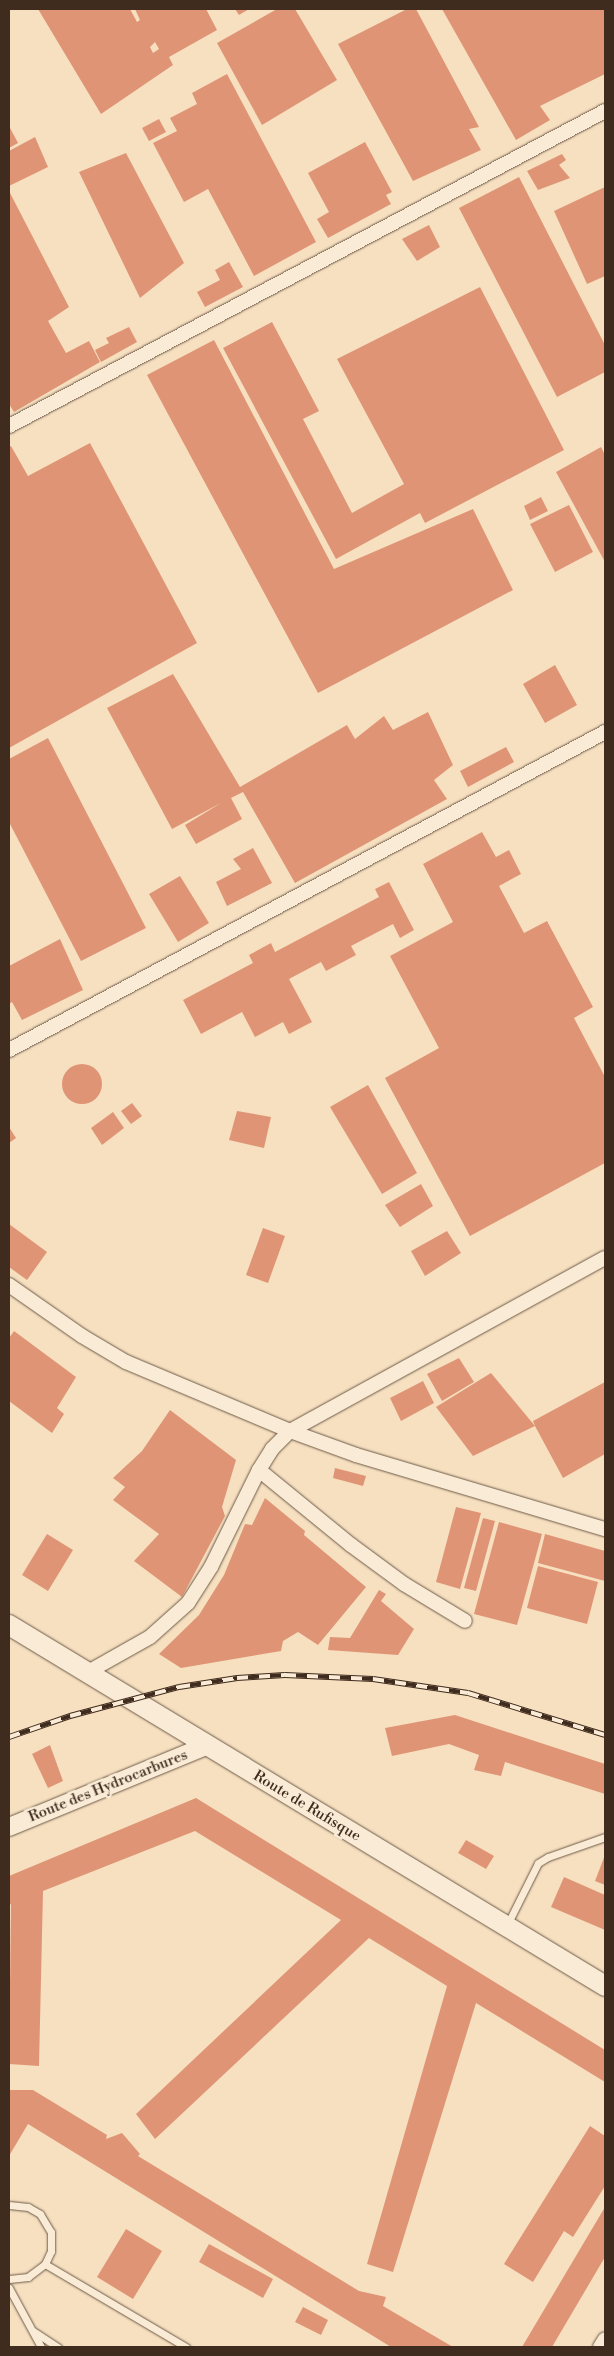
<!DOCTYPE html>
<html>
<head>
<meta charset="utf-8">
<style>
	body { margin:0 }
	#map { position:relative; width:614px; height:2356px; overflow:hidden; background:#f6e0c0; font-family:"Libre Bodoni",serif }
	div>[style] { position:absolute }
	.building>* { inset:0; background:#df9575 }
	.round { border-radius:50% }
	.roads { filter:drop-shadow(0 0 1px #6e5947) drop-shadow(0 0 1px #6e5947) }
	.service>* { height:7px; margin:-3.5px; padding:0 3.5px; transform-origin:3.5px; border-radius:3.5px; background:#f9ebd6 }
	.minor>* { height:14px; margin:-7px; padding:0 7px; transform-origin:7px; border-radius:7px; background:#f9ebd6 }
	.tertiary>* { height:18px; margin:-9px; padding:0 9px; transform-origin:9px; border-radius:9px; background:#f9ebd6 }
	.secondary>* { height:20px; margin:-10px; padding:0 10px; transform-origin:10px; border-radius:10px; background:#f9ebd6 }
	.rail>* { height:5.5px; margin-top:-2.75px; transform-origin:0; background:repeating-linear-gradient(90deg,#f9ebd6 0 11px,#402c1f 0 22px); box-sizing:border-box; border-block:1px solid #402c1f }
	span { translate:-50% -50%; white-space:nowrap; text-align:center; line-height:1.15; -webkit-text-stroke:5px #f9ebd6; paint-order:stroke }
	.street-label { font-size:15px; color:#402c1f }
	.frame { position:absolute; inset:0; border:10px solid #402c1f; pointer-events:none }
</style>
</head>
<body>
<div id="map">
	<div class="building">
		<div style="clip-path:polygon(evenodd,38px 9px,130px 9px,137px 22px,140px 20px,135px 9px,206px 9px,217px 30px,169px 57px,173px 65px,101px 114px,38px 9px,155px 42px,159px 49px,153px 53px,150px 47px,155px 42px)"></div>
		<div style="clip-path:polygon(235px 9px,249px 9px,239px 15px)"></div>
		<div style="clip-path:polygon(277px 9px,295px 9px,337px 80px,262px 125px,217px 43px)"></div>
		<div style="clip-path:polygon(407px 9px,416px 9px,479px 127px,469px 129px,481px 150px,413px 181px,338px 44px)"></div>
		<div style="clip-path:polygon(442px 9px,605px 9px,605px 74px,540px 106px,550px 120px,516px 140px)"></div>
		<div style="clip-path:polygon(227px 74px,316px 242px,254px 276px,208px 189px,184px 202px,153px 143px,177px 131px,170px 118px,197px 104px,192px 93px)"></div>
		<div style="clip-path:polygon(159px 119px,166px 132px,149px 141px,142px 128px)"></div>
		<div style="clip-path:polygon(9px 126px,18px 143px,9px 148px)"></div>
		<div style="clip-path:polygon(35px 137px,48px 167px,9px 186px,9px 151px)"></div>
		<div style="clip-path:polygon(365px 142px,392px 192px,386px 195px,391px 204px,328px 238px,317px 219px,329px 212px,308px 173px)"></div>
		<div style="clip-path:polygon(126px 153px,184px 263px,140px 298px,79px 172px)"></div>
		<div style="clip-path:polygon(562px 154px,566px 160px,559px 165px,570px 178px,538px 190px,527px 171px)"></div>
		<div style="clip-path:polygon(519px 177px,605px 345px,605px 372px,557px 397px,459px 208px)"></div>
		<div style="clip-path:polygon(605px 187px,605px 276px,587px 284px,554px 211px)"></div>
		<div style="clip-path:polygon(9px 191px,69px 307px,48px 321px,66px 353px,89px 341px,100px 362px,14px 412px,9px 404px)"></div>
		<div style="clip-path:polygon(429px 225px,440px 247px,417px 261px,402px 239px)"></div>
		<div style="clip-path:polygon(229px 262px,243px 287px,205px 307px,197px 292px,220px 280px,215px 270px)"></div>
		<div style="clip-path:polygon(480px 287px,564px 450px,425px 523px,420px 513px,336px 559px,223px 348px,272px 322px,319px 411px,303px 419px,352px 513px,404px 484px,337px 359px)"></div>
		<div style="clip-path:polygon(129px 327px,137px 342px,101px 362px,95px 350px,109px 343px,106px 338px)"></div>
		<div style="clip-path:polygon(214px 340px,334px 569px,473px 509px,513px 590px,318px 693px,147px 375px)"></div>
		<div style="clip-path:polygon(90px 443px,197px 643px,9px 748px,9px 447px,11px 446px,28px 476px)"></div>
		<div style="clip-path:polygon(601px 447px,605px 455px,605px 562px,556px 472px)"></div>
		<div style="clip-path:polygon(541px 497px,548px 511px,530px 520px,524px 506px)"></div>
		<div style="clip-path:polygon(569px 505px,593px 552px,555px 572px,530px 524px)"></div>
		<div style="clip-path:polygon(555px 665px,577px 705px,545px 723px,523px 684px)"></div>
		<div style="clip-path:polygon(173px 674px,240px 787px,347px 725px,355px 739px,384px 716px,393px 730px,428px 712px,453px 765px,434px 780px,447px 799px,295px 883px,243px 792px,231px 798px,242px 819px,196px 844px,185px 825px,221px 803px,172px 829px,107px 708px)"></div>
		<div style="clip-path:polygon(48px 738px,146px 928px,81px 961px,9px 822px,9px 759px)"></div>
		<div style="clip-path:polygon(506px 747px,514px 762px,468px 787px,460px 771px)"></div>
		<div style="clip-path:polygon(482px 832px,496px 857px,509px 850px,521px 874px,499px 886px,524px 933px,547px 921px,593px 1007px,574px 1018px,605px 1077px,605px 1163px,470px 1236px,385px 1078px,439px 1048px,390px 956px,453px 922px,423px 864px)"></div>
		<div style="clip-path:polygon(253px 848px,272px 883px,227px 906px,216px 882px,241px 869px,233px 859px)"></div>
		<div style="clip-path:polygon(180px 876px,209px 923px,178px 942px,149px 894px)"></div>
		<div style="clip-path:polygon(389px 882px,414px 930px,400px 938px,393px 924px,351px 946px,356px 955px,326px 971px,321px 962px,289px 979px,312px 1022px,289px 1034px,283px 1022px,255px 1037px,242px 1012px,201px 1034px,183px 1000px,253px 963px,249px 955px,271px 943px,275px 952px,379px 897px,375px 889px)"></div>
		<div style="clip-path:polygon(60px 939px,83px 990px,22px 1020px,12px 1002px,9px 1004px,9px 966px)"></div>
		<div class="round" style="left:62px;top:1064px;width:40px;height:40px"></div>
		<div style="clip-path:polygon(368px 1085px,417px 1173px,382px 1194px,330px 1107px)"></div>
		<div style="clip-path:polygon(132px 1103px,142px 1116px,131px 1124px,121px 1111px)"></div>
		<div style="clip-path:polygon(237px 1111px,271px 1117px,264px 1148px,229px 1140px)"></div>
		<div style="clip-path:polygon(113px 1112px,124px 1128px,102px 1145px,91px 1128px)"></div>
		<div style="clip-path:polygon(9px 1127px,16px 1138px,9px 1143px)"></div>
		<div style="clip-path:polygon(421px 1184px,433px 1206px,400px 1227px,385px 1205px)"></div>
		<div style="clip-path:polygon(9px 1224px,47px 1252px,27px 1280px,9px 1267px)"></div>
		<div style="clip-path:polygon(263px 1228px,285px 1236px,268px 1283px,246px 1275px)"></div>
		<div style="clip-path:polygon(447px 1231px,461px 1253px,425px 1276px,411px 1251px)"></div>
		<div style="clip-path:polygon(14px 1331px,76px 1377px,57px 1408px,64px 1414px,52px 1433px,9px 1401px,9px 1338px)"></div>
		<div style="clip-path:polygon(459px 1358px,474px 1382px,442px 1401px,427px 1374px)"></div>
		<div style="clip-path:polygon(491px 1373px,535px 1426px,533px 1421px,605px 1382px,605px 1454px,563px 1478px,535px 1426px,473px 1456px,436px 1407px)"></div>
		<div style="clip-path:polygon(423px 1381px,434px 1403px,401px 1421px,390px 1398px)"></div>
		<div style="clip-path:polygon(170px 1410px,236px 1460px,222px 1507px,225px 1516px,182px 1597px,134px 1561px,159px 1534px,113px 1500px,125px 1487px,113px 1478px,142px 1451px)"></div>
		<div style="clip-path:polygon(335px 1468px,366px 1476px,363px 1486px,333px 1478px)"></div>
		<div style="clip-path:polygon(265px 1498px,305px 1531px,304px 1535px,366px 1587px,318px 1645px,298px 1632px,283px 1641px,281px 1651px,181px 1668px,159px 1654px,199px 1615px,224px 1575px,245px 1524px,252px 1525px)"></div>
		<div style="clip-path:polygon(456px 1507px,481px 1513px,460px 1589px,436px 1582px)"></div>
		<div style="clip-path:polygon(483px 1518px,495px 1521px,476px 1591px,464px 1588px)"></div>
		<div style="clip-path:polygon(499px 1522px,542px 1534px,517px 1625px,474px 1614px)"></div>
		<div style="clip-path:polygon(47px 1534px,73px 1550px,48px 1591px,22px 1575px)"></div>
		<div style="clip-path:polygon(545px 1534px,605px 1551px,605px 1581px,538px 1563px)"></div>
		<div style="clip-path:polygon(538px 1566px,598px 1582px,587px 1624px,527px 1608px)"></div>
		<div style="clip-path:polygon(379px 1590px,386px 1594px,381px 1601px,414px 1629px,398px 1655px,328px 1650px,330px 1637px,350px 1638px)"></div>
		<div style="clip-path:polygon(455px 1715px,605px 1764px,605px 1794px,505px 1762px,501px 1776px,474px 1770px,479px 1755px,449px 1744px,392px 1756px,385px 1728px)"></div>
		<div style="clip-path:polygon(50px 1745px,63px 1781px,48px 1788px,32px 1754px)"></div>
		<div style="clip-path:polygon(196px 1798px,605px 2050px,605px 2082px,476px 2003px,393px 2272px,367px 2264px,447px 1986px,369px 1938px,155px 2139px,136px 2114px,341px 1920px,195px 1831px,43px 1891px,39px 2066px,9px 2064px,11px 1904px,9px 1905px,9px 1876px)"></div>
		<div style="clip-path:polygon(466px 1840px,494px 1856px,486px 1869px,458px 1853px)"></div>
		<div style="clip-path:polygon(605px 1855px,605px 1885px,595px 1881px)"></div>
		<div style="clip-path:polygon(564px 1877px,605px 1895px,605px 1930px,551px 1907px)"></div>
		<div style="clip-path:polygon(9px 2090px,33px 2090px,107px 2135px,106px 2139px,122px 2133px,140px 2154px,138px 2156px,359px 2291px,386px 2297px,383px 2306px,453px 2347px,391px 2347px,28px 2124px,9px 2156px)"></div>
		<div style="clip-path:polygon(590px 2126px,605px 2136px,605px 2186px,573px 2237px,564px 2231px,533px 2282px,504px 2264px)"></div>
		<div style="clip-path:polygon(605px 2207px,605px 2257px,552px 2347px,522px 2347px)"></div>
		<div style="clip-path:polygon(126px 2229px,162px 2251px,133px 2299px,97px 2277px)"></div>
		<div style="clip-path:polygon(209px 2244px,273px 2279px,263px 2298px,199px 2262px)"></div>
		<div style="clip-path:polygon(303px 2307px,328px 2320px,321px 2335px,295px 2322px)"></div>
	</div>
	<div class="roads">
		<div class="service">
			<div style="left:507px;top:1925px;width:69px;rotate:-63.4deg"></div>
			<div style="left:538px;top:1863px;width:12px;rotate:-31deg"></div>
			<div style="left:548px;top:1857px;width:60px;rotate:-19.3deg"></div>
			<div style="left:9px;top:2205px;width:19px;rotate:6deg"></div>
			<div style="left:28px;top:2207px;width:14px;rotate:30deg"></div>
			<div style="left:40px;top:2214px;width:21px;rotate:59deg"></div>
			<div style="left:51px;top:2232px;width:19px;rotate:90deg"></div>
			<div style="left:51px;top:2251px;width:14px;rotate:115deg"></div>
			<div style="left:45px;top:2264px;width:21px;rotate:143deg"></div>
			<div style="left:28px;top:2277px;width:19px;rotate:174deg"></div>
			<div style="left:45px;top:2264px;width:164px;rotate:30.5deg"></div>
			<div style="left:9px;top:2288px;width:67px;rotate:61.5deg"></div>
			<div style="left:33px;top:2331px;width:30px;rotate:33deg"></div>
		</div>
		<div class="minor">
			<div style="left:9px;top:426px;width:674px;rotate:-27.86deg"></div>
			<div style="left:9px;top:1050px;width:676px;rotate:-28.08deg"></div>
			<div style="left:9px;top:1285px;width:89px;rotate:34.9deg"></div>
			<div style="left:82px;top:1336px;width:51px;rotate:30.6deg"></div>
			<div style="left:126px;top:1362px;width:178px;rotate:22.8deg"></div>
			<div style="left:290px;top:1431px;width:70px;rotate:20deg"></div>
			<div style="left:356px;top:1455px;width:260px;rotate:16.6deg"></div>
			<div style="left:259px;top:1470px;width:119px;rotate:39.2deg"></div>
			<div style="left:351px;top:1545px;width:66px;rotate:36.3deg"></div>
			<div style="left:404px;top:1584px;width:71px;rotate:31.2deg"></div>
			<div style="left:88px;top:1672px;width:71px;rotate:-29.4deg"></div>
			<div style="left:150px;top:1637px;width:51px;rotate:-41.8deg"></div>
			<div style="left:188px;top:1603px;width:43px;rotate:-57.4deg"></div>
			<div style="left:211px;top:1567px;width:108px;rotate:-63.7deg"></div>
			<div style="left:259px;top:1470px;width:25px;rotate:-58deg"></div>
			<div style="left:272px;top:1449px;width:25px;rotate:-45deg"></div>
			<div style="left:290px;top:1431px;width:359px;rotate:-28.8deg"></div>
			<div style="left:600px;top:2347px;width:9px;rotate:-58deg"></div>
		</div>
		<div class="tertiary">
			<div style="left:9px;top:1827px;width:215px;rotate:-22.4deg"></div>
		</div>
		<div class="secondary">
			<div style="left:9px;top:1625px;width:697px;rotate:31.2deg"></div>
		</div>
	</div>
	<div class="rail">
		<div style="left:9px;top:1737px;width:65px;rotate:-19deg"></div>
		<div style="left:70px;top:1716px;width:113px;rotate:-14.9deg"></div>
		<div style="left:179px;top:1687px;width:59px;rotate:-8.8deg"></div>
		<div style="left:237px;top:1678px;width:48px;rotate:-3.6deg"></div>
		<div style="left:285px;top:1675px;width:88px;rotate:2.6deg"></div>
		<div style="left:373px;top:1679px;width:96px;rotate:8.4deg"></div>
		<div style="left:468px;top:1693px;width:143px;rotate:17deg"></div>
	</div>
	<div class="street-label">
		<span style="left:108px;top:1786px;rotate:-22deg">Route des Hydrocarbures</span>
		<span style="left:307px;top:1806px;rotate:31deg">Route de Rufisque</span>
	</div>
	<div class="frame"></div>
</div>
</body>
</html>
